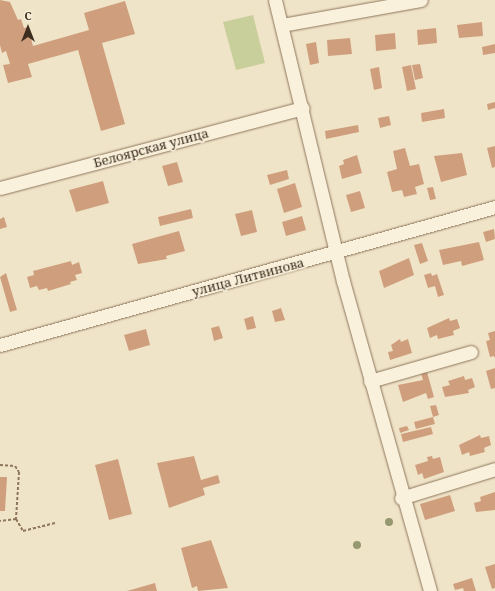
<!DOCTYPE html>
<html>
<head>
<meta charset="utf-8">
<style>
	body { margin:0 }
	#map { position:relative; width:495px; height:591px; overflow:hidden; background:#f0e4c8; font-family:"Noto Serif",serif }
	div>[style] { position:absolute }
	.green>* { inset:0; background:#c9cf9b }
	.building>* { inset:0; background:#cf9f7d }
	.path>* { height:2px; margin-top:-1px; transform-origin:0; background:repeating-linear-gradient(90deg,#8d765c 0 3px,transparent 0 5px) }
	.roads { filter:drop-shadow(0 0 1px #8d765c) drop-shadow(0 0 1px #8d765c) }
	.minor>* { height:13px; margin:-6.5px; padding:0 6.5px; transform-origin:6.5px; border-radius:6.5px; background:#faf1dc }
	.trees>* { width:8px; height:8px; margin:-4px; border-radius:50%; background:#96986f }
	span { translate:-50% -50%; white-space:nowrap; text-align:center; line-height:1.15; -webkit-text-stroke:3.5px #f7eed8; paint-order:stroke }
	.street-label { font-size:13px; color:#3d2e20 }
	.north { position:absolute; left:8px; top:8px; width:40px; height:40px; -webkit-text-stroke:3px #f7eed8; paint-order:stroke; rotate:0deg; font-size:11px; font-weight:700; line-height:16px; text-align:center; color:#3d2e20 }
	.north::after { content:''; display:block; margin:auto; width:14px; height:18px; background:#3d2e20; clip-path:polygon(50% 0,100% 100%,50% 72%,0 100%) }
</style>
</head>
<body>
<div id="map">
	<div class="green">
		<div style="clip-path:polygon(253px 15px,265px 63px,236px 70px,223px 22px)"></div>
	</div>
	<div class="building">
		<div style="clip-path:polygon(0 0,10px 2px,18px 20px,21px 19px,24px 28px,28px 27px,33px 46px,89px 30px,84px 13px,125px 1px,135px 34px,102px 43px,125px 124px,101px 131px,78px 50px,28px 64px,32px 77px,8px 83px,3px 65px,10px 64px,6px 51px,2px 53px,0 45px)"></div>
		<div style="clip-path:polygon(482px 22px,483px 36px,459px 38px,457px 25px)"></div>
		<div style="clip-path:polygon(436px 28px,437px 43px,418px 45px,417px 30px)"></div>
		<div style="clip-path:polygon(395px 33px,396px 49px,376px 51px,375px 35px)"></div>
		<div style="clip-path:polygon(350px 38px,352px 54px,328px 56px,327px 40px)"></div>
		<div style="clip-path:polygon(316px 42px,319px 63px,310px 65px,306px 44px)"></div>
		<div style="clip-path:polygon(495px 44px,495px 53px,483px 55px,482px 47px)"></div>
		<div style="clip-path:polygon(420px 64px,423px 78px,415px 80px,412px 65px)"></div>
		<div style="clip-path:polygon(411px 65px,416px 89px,407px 91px,402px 67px)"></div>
		<div style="clip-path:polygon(379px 67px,382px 88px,374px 90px,370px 69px)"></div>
		<div style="clip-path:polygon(495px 102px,495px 108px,488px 110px,487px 104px)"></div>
		<div style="clip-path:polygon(444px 109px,445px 118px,422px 122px,421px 113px)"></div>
		<div style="clip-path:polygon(389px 116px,391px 125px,380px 128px,378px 118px)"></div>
		<div style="clip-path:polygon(358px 125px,359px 132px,326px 139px,325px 131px)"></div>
		<div style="clip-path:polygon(495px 146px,495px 167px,492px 168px,487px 148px)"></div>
		<div style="clip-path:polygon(405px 148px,410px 166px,419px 164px,424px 184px,415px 187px,417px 194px,404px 197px,402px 190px,392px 192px,387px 172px,397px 169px,393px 151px)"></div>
		<div style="clip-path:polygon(462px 153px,467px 175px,441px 182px,434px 156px)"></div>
		<div style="clip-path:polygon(357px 155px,362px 173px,342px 179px,339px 166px,344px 164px,343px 160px)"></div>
		<div style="clip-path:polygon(177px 162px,183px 182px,168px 186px,162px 166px)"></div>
		<div style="clip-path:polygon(287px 170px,289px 179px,270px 185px,267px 175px)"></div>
		<div style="clip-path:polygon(103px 181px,109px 203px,76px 212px,69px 190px)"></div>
		<div style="clip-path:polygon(295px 183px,302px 207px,284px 213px,277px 189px)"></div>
		<div style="clip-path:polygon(433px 187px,436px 199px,430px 200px,427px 188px)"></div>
		<div style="clip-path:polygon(360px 191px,365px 208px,351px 212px,346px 195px)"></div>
		<div style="clip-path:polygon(191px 209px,193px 218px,160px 226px,158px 217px)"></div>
		<div style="clip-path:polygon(252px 210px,257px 232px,241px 236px,235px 214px)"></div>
		<div style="clip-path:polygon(302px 216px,306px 230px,286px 236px,282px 222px)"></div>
		<div style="clip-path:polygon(4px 217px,7px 227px,0 229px,0 219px)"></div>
		<div style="clip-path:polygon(494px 229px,495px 239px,486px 242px,483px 232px)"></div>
		<div style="clip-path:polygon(179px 231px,185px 251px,166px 256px,167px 259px,138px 264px,132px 244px)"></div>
		<div style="clip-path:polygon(479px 242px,484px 260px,462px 266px,461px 261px,443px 265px,439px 250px)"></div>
		<div style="clip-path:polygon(422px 243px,428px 261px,420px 264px,414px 245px)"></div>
		<div style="clip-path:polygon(409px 258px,414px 275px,384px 288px,379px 271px)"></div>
		<div style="clip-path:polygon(71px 261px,72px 265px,79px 262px,82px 273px,75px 275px,77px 280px,70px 282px,71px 284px,48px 291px,47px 288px,39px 290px,37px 286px,30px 288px,27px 277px,34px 275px,33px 271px)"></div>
		<div style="clip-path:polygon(6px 273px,17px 310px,10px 312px,0 277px)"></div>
		<div style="clip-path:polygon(431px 273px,432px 276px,437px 274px,444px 295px,438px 297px,435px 286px,428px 288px,424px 275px)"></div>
		<div style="clip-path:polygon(281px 308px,285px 320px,275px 322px,272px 311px)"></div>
		<div style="clip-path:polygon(253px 316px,256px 328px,247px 330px,244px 319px)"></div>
		<div style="clip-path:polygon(449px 318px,450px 321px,457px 319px,460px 328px,453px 331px,454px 335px,438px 339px,437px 335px,430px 338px,427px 328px)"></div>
		<div style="clip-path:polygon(219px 326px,223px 338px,214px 341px,211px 328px)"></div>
		<div style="clip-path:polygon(146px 329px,150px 345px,129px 351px,124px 335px)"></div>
		<div style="clip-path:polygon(495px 331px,495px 358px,494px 356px,490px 357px,486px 341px,490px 340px,488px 333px)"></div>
		<div style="clip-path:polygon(400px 339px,401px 342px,408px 339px,412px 353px,390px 360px,388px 352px,393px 351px,391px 345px)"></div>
		<div style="clip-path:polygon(495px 368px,495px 388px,491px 389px,486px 371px)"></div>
		<div style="clip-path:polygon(427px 372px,434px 397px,428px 399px,426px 393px,403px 402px,398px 385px,423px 380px,421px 373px)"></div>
		<div style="clip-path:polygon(464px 376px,465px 380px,472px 378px,475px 387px,468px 390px,469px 393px,445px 397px,442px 387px,450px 385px,448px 381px)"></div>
		<div style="clip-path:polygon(436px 405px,439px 415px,433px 417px,435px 424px,416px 429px,414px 422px,433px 417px,430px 406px)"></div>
		<div style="clip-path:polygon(407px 426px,409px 430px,400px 433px,399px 428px)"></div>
		<div style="clip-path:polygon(431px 427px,433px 434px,403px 442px,401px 434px)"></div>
		<div style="clip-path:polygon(480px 435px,481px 438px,489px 436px,491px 445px,484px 448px,485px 452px,470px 456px,469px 452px,462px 455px,459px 445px)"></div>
		<div style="clip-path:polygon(194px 456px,201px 480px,218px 475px,220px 483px,203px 488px,205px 495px,169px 508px,157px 463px)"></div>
		<div style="clip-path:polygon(432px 456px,433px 459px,440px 457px,444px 472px,424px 479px,422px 473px,418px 475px,415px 465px,428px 461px,427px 457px)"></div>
		<div style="clip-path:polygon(118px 459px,132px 514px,109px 520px,95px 465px)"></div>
		<div style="clip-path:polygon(0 477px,7px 477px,5px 511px,0 511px)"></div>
		<div style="clip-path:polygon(495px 492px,495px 510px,476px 512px,474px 503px,481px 501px,480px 497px)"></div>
		<div style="clip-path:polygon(450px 495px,455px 511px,425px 520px,420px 504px)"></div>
		<div style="clip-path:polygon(211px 540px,228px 588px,198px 591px,197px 586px,192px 588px,181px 548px)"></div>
		<div style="clip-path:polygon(495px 564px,495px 588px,492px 589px,485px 567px)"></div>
		<div style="clip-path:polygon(472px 578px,476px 591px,464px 591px,463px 588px,455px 590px,453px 584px)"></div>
		<div style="clip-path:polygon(155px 583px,157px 591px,127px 591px)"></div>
	</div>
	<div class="path">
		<div style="left:0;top:465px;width:15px;rotate:4deg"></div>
		<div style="left:15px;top:466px;width:7px;rotate:56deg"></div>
		<div style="left:19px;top:472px;width:47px;rotate:93.7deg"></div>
		<div style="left:16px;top:519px;width:16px;rotate:173deg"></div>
		<div style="left:16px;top:519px;width:14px;rotate:60deg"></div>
		<div style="left:23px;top:531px;width:33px;rotate:-14deg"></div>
	</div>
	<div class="roads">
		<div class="minor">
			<div style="left:275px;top:0;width:289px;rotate:76.4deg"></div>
			<div style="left:343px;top:281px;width:322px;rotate:74.3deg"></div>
			<div style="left:282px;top:25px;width:141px;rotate:-10.2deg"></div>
			<div style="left:0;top:188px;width:313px;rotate:-14.8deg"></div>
			<div style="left:0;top:345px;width:514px;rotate:-15.58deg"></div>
			<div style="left:370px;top:381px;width:105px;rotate:-16deg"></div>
			<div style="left:401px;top:498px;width:98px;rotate:-17.1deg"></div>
		</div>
	</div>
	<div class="trees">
		<div style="left:389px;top:522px"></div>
		<div style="left:357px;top:545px"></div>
	</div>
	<div class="street-label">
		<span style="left:151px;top:148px;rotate:-15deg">Белоярская улица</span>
		<span style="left:248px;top:277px;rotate:-15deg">улица Литвинова</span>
	</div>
	<div class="north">С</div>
</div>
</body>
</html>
